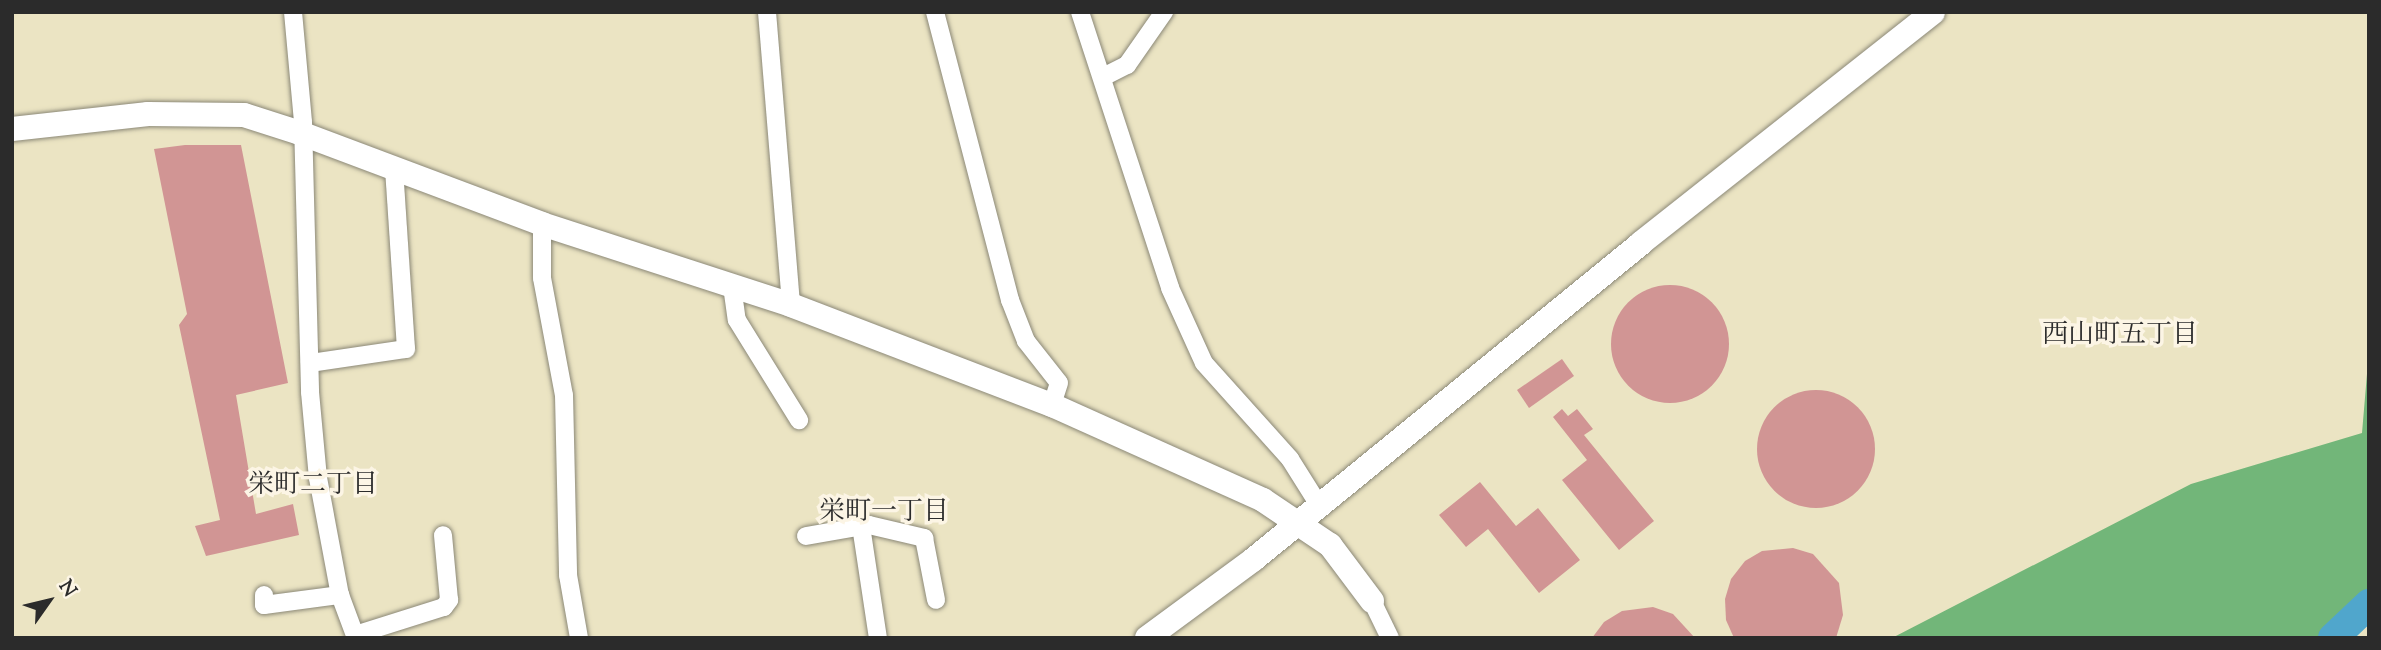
<!DOCTYPE html>
<html>
<head>
<meta charset="utf-8">
<style>
	body { margin:0 }
	#map { position:relative; width:2381px; height:650px; overflow:hidden; background:#ebe4c3; font-family:"Sorts Mill Goudy","Noto Serif JP",serif }
	div>[style] { position:absolute }
	.forest>* { inset:0; background:#72b679 }
	.river>* { height:30px; margin:-15px; padding:0 15px; transform-origin:15px; border-radius:15px; background:#50a6cc }
	.building>* { inset:0; background:#d19594 }
	.round { border-radius:50% }
	.roads { filter:drop-shadow(0 0 2px #8b8877) drop-shadow(0 0 2px #8b8877) }
	.street>* { height:18px; margin:-9px; padding:0 9px; transform-origin:9px; border-radius:9px; background:#fff }
	.secondary>* { height:24px; margin:-12px; padding:0 12px; transform-origin:12px; border-radius:12px; background:#fff }
	span { translate:-50% -50%; white-space:nowrap; text-align:center; line-height:1.15; -webkit-text-stroke:7px #fcf5e5; paint-order:stroke }
	.neighbourhood-label { font-size:26px; color:#2b2b2b }
	.frame { position:absolute; inset:0; border:14px solid #2b2b2b; pointer-events:none }
	.north { position:absolute; left:14px; top:566px; width:70px; height:70px; -webkit-text-stroke:5px #fcf5e5; paint-order:stroke; rotate:56deg; font-size:19px; font-weight:700; line-height:28px; text-align:center; color:#2b2b2b }
	.north::after { content:''; display:block; margin:auto; width:24px; height:32px; background:#2b2b2b; clip-path:polygon(50% 0,100% 100%,50% 72%,0 100%) }
</style>
</head>
<body>
<div id="map">
	<div class="forest">
		<div style="clip-path:polygon(2369px 350px,2369px 604px,2338px 638px,1892px 638px,2191px 484px,2362px 433px)"></div>
	</div>
	<div class="river">
		<div style="left:2333px;top:638px;width:50px;rotate:-43.4deg"></div>
	</div>
	<div class="building">
		<div style="clip-path:polygon(185px 145px,241px 145px,288px 383px,236px 395px,256px 514px,293px 504px,299px 535px,206px 556px,195px 526px,220px 520px,179px 325px,187px 314px,154px 149px)"></div>
		<div class="round" style="left:1611px;top:285px;width:118px;height:118px"></div>
		<div style="clip-path:polygon(1562px 359px,1574px 376px,1529px 408px,1517px 390px)"></div>
		<div class="round" style="left:1757px;top:390px;width:118px;height:118px"></div>
		<div style="clip-path:polygon(1562px 409px,1568px 416px,1577px 409px,1593px 429px,1584px 435px,1654px 521px,1619px 550px,1562px 480px,1587px 460px,1553px 417px)"></div>
		<div style="clip-path:polygon(1480px 482px,1516px 526px,1538px 508px,1580px 560px,1539px 593px,1488px 529px,1466px 547px,1439px 515px)"></div>
		<div style="clip-path:polygon(1793px 548px,1813px 554px,1839px 583px,1843px 615px,1836px 638px,1734px 638px,1726px 620px,1725px 599px,1731px 579px,1745px 561px,1762px 551px)"></div>
		<div style="clip-path:polygon(1653px 607px,1673px 614px,1695px 638px,1592px 638px,1604px 622px,1622px 611px)"></div>
	</div>
	<div class="roads">
		<div class="street">
			<div style="left:293px;top:12px;width:110px;rotate:84.8deg"></div>
			<div style="left:303px;top:122px;width:270px;rotate:88.5deg"></div>
			<div style="left:310px;top:392px;width:86px;rotate:84.7deg"></div>
			<div style="left:318px;top:478px;width:119px;rotate:79.4deg"></div>
			<div style="left:340px;top:595px;width:46px;rotate:69.6deg"></div>
			<div style="left:767px;top:12px;width:294px;rotate:85.3deg"></div>
			<div style="left:935px;top:12px;width:298px;rotate:75.4deg"></div>
			<div style="left:1010px;top:300px;width:44px;rotate:68.7deg"></div>
			<div style="left:1026px;top:341px;width:53px;rotate:51.8deg"></div>
			<div style="left:1059px;top:383px;width:23px;rotate:108deg"></div>
			<div style="left:1080px;top:12px;width:290px;rotate:71.9deg"></div>
			<div style="left:1170px;top:288px;width:82px;rotate:65.6deg"></div>
			<div style="left:1204px;top:363px;width:129px;rotate:48.1deg"></div>
			<div style="left:1290px;top:459px;width:54px;rotate:57.8deg"></div>
			<div style="left:1105px;top:76px;width:25px;rotate:-27deg"></div>
			<div style="left:1127px;top:65px;width:65px;rotate:-55.1deg"></div>
			<div style="left:542px;top:224px;width:54px;rotate:90deg"></div>
			<div style="left:542px;top:278px;width:119px;rotate:79.4deg"></div>
			<div style="left:564px;top:395px;width:180px;rotate:88.7deg"></div>
			<div style="left:568px;top:575px;width:64px;rotate:80.1deg"></div>
			<div style="left:732px;top:286px;width:34px;rotate:82deg"></div>
			<div style="left:737px;top:320px;width:118px;rotate:58.2deg"></div>
			<div style="left:310px;top:363px;width:97px;rotate:-8.3deg"></div>
			<div style="left:406px;top:349px;width:179px;rotate:-93.8deg"></div>
			<div style="left:861px;top:526px;width:113px;rotate:81.4deg"></div>
			<div style="left:806px;top:536px;width:64px;rotate:-9.9deg"></div>
			<div style="left:869px;top:525px;width:57px;rotate:13.3deg"></div>
			<div style="left:924px;top:538px;width:63px;rotate:79deg"></div>
			<div style="left:264px;top:595px;width:10px;rotate:90deg"></div>
			<div style="left:264px;top:605px;width:77px;rotate:-7.5deg"></div>
			<div style="left:1372px;top:601px;width:41px;rotate:64.1deg"></div>
			<div style="left:355px;top:635px;width:93px;rotate:-17.5deg"></div>
			<div style="left:444px;top:607px;width:9px;rotate:-54deg"></div>
			<div style="left:449px;top:600px;width:65px;rotate:-95.3deg"></div>
		</div>
		<div class="secondary">
			<div style="left:12px;top:129px;width:137px;rotate:-6.3deg"></div>
			<div style="left:148px;top:114px;width:96px;rotate:0.6deg"></div>
			<div style="left:244px;top:115px;width:59px;rotate:17.8deg"></div>
			<div style="left:300px;top:133px;width:259px;rotate:20.6deg"></div>
			<div style="left:542px;top:224px;width:262px;rotate:18deg"></div>
			<div style="left:791px;top:305px;width:280px;rotate:21deg"></div>
			<div style="left:1052px;top:405px;width:231px;rotate:24.2deg"></div>
			<div style="left:1263px;top:500px;width:81px;rotate:33.9deg"></div>
			<div style="left:1330px;top:545px;width:70px;rotate:53.1deg"></div>
			<div style="left:1147px;top:638px;width:133px;rotate:-36.4deg"></div>
			<div style="left:1254px;top:559px;width:500px;rotate:-39.2deg"></div>
			<div style="left:1641px;top:243px;width:372px;rotate:-38.3deg"></div>
		</div>
	</div>
	<div class="neighbourhood-label">
		<span style="left:2120px;top:336px">西山町五丁目</span>
		<span style="left:313px;top:486px">栄町二丁目</span>
		<span style="left:884px;top:513px">栄町一丁目</span>
	</div>
	<div class="frame"></div>
	<div class="north">N</div>
</div>
</body>
</html>
